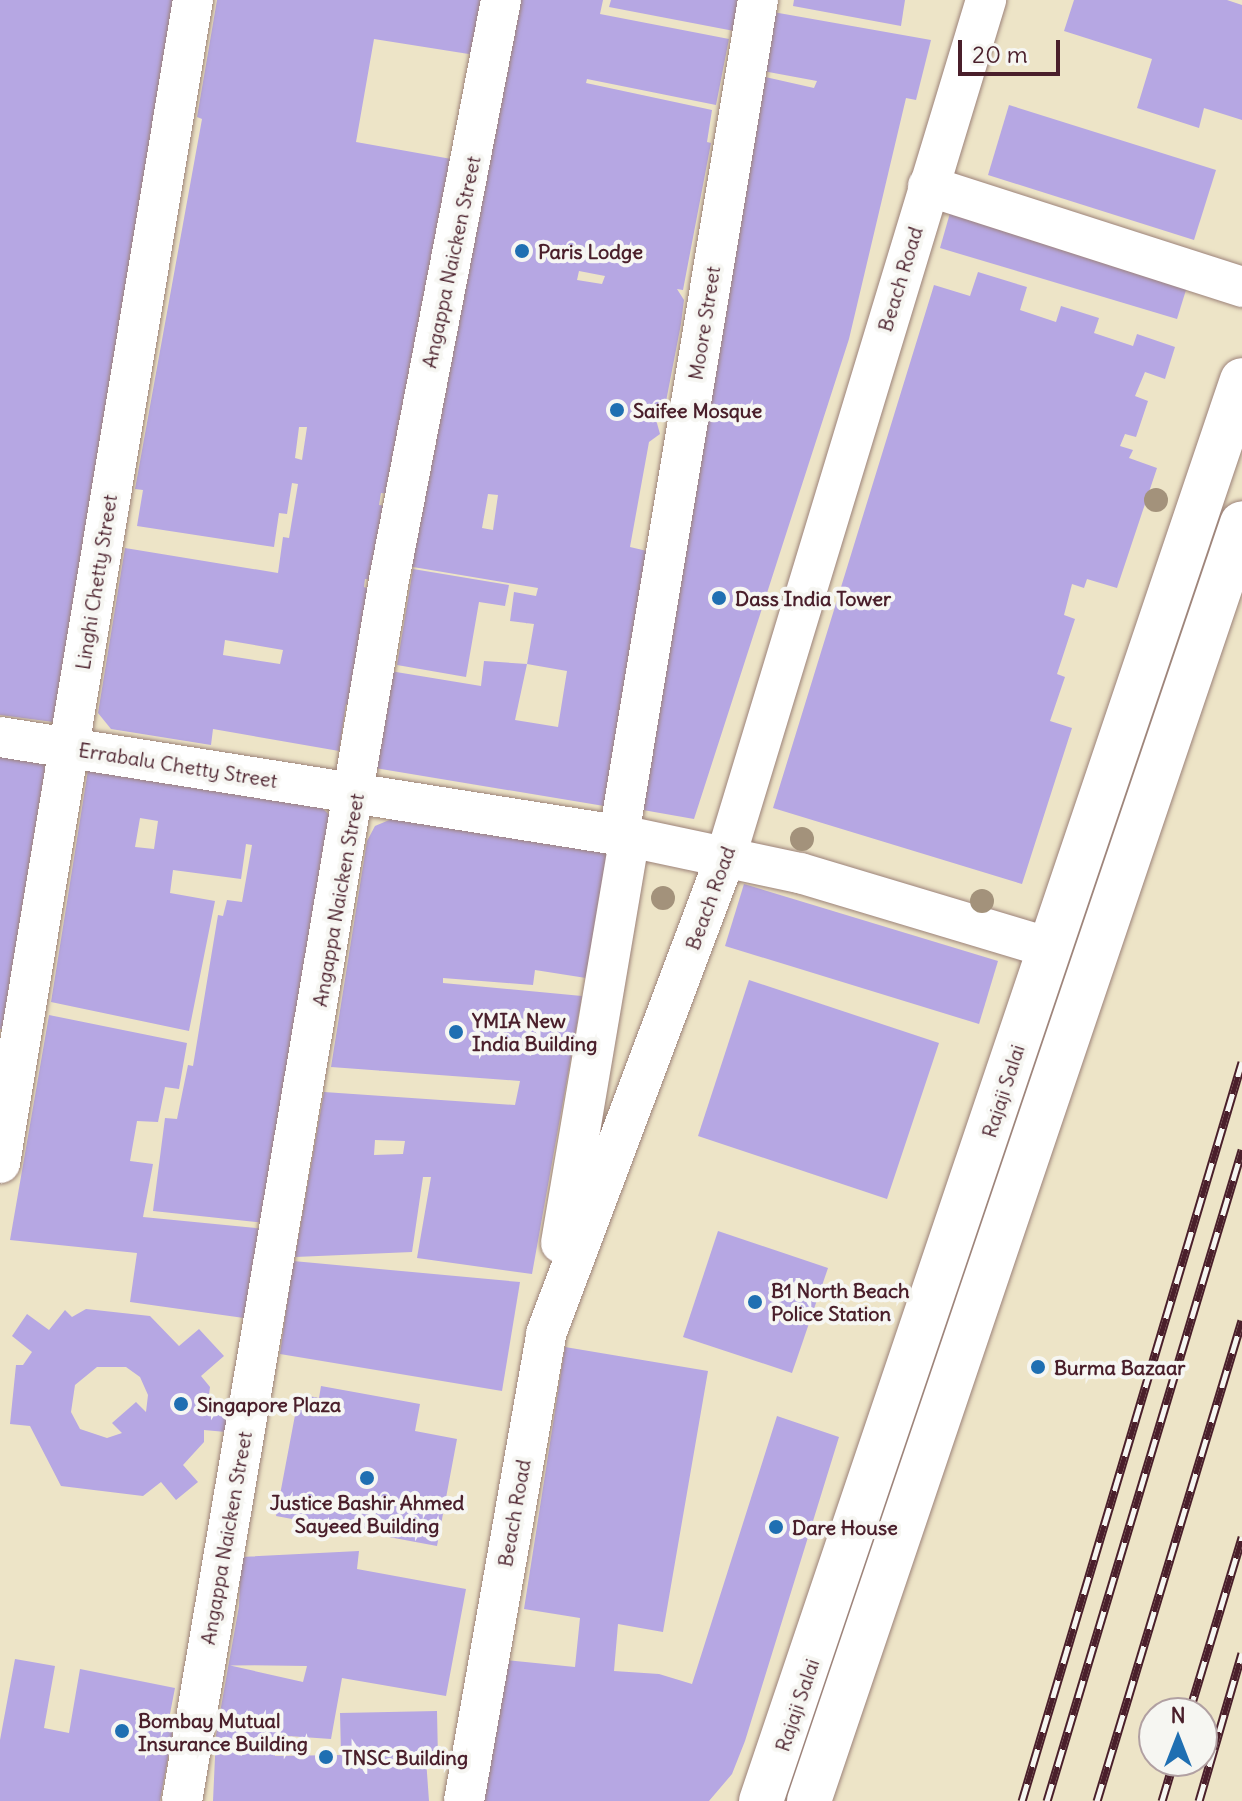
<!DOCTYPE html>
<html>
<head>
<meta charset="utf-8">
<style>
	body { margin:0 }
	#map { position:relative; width:1242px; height:1801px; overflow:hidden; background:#ede4c7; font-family:Delius,sans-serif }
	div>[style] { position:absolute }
	.building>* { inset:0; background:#b6a7e3 }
	.roads { filter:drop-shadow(0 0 2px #9c8279) drop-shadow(0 0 2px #9c8279) }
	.minor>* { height:40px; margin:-20px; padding:0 20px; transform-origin:20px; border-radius:20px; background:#fff }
	.major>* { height:44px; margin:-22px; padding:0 22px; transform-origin:22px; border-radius:22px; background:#fff }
	.rail>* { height:9px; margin-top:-4.5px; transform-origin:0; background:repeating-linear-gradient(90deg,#f6f6f2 0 18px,#4a1f2b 0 36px); box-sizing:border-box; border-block:2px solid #4a1f2b }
	.trees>* { width:24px; height:24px; margin:-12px; border-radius:50%; background:#a3927b }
	.dots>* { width:22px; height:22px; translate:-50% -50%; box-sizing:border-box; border:4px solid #f6f6f2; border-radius:50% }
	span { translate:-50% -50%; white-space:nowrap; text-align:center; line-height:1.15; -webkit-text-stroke:8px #f6f6f2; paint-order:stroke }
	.poi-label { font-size:20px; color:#4a1f2b; font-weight:700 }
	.left { translate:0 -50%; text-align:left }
	.street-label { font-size:20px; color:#4a1f2b }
	.north { position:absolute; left:1138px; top:1697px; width:80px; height:80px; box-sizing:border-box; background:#f6f6f2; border:2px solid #b1a0a2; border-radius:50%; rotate:0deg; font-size:22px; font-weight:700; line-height:32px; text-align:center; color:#4a1f2b }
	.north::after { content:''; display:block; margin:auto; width:28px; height:36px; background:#1f6fb2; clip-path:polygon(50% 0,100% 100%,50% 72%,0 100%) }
	.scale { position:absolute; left:958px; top:40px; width:102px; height:36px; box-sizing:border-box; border:4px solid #4a1f2b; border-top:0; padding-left:10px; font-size:24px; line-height:28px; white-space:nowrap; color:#4a1f2b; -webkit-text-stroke:6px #f6f6f2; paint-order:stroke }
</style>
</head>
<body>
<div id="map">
	<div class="building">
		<div style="clip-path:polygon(0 0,175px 0,53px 722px,0 715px)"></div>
		<div style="clip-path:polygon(evenodd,217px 0,481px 0,475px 55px,374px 39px,356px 142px,457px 160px,390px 494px,381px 493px,379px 505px,388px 506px,376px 580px,365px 579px,364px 587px,375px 591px,356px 706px,346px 704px,339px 751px,213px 729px,211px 745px,111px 729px,98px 713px,125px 548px,278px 573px,283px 537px,289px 538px,298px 484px,292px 483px,287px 514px,279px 513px,274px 547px,137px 526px,143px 490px,135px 489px,202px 119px,197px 117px,217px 0,299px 427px,307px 427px,302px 460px,295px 458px,299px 427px,217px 0,225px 640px,283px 650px,280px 664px,223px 655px,225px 640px)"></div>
		<div style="clip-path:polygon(evenodd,515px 0,603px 0,600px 14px,729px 39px,716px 105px,587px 79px,586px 83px,712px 110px,707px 142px,711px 143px,683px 290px,677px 289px,684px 300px,681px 324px,663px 417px,655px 416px,660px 434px,649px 442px,630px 547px,647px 551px,604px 806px,375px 768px,390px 671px,481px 686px,484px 661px,527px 664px,534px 624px,510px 621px,514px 592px,536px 596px,538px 588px,407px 566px,515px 0,579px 271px,605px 276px,602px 284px,577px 280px,579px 271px,515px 0,488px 494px,498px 495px,493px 530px,482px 528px,488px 494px,515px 0,527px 664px,567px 671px,558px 727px,515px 720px,527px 664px)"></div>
		<div style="clip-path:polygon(611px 0,740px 0,734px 31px,609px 7px)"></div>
		<div style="clip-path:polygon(794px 0,905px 0,901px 26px,793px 6px)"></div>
		<div style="clip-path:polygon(1074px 0,1227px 0,1242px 5px,1242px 120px,1204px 108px,1199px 128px,1137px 108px,1152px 59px,1064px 31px)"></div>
		<div style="clip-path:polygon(773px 12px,931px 40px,916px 100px,906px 98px,849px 339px,694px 819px,643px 810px,761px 76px,814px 88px,817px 81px,763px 71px)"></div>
		<div style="clip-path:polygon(1009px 105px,1216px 170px,1194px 240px,988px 175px)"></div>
		<div style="clip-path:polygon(952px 206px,1190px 277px,1177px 319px,940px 248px)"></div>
		<div style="clip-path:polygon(978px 272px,1027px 287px,1020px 310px,1056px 322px,1061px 306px,1099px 318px,1094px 333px,1133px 346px,1137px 334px,1175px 347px,1165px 379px,1145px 372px,1135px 396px,1148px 401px,1136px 437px,1125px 434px,1120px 446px,1133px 450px,1129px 458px,1157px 468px,1117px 588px,1087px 579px,1084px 588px,1072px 584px,1064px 615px,1075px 619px,1057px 674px,1065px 677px,1050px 721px,1072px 728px,1022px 884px,773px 808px,934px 285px,970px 296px)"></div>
		<div style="clip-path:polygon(413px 569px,509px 585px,505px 606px,479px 602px,466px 677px,397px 665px)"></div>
		<div style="clip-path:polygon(0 756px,46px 763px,2px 1029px,0 1029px)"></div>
		<div style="clip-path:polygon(evenodd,88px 770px,322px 808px,337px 822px,265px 1223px,153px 1211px,165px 1118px,177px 1119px,188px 1065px,193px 1066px,218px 915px,223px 916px,227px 900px,242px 902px,252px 845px,246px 844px,241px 879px,173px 870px,170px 893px,215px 901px,189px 1031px,51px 1002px,88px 770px,140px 818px,158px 821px,154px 849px,135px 847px,140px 818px)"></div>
		<div style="clip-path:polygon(evenodd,394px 818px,608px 851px,586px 978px,535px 970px,533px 985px,443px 978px,443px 983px,582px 996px,532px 1274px,417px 1258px,431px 1177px,423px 1177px,412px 1252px,295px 1257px,324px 1092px,515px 1105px,520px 1081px,331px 1067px,367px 841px,375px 826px,394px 818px,375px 1140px,405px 1141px,403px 1154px,374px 1155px,375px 1140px)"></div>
		<div style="clip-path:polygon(744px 884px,998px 961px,979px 1024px,725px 946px)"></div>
		<div style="clip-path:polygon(749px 980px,939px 1043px,887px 1199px,698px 1136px)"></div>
		<div style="clip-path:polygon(49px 1015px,187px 1043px,179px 1089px,165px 1087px,158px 1122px,137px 1121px,130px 1161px,153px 1164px,143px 1217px,265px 1229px,251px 1319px,130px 1302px,137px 1253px,10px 1240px)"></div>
		<div style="clip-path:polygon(718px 1231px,828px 1268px,792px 1373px,683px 1337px)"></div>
		<div style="clip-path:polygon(293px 1261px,520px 1282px,502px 1391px,280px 1354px)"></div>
		<div style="clip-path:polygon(evenodd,86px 1309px,150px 1316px,179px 1346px,199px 1329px,224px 1356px,201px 1376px,210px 1387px,208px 1403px,228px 1407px,226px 1432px,204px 1430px,204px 1442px,183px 1465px,198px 1482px,176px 1500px,161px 1482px,143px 1496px,61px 1486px,30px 1426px,10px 1424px,16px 1365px,23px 1365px,32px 1352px,12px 1336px,27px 1314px,49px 1330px,65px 1310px,72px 1317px,86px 1309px,97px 1367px,126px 1367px,140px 1377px,148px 1395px,146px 1412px,136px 1402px,112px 1423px,122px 1433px,107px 1438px,80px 1429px,71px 1412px,75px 1385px,97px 1367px)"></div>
		<div style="clip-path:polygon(565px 1347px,708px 1371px,663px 1632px,618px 1624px,614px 1671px,659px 1674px,692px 1684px,777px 1416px,839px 1437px,745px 1741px,732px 1774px,709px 1801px,481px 1801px,506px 1660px,575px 1667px,580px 1618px,524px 1609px)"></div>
		<div style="clip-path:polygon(321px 1386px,420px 1404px,415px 1431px,457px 1439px,437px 1546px,276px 1516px,299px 1394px,319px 1398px)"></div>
		<div style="clip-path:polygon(evenodd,359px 1551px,357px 1569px,466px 1589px,446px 1696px,342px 1678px,331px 1739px,274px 1735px,275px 1756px,341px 1755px,340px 1713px,437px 1711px,438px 1759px,426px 1759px,429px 1801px,213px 1801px,216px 1735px,239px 1606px,241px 1557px,359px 1551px,228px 1665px,307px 1666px,303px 1682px,228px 1665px)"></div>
		<div style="clip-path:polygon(15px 1659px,55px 1666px,44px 1728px,69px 1733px,80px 1669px,175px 1688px,168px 1724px,174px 1725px,160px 1801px,0 1801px,0 1740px)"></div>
	</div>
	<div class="roads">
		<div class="minor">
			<div style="left:928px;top:186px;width:330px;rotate:17.8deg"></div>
			<div style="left:0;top:737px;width:638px;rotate:9.02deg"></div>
			<div style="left:630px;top:837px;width:174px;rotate:12deg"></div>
			<div style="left:800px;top:873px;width:261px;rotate:16.7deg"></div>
			<div style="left:619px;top:835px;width:846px;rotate:-80.55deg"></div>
			<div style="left:0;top:1163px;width:1179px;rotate:-80.58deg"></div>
			<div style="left:561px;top:1243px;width:412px;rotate:-80.4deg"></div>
			<div style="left:182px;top:1801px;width:1238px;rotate:-80.38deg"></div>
			<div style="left:389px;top:580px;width:591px;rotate:-79.07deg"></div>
			<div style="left:464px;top:1801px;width:474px;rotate:-80deg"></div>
			<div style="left:546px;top:1334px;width:511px;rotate:-69.37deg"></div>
			<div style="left:726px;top:856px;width:895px;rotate:-73.1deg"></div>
		</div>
		<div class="major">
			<div style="left:761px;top:1801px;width:1500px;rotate:-71.3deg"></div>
			<div style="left:809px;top:1801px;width:1349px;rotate:-71.28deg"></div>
		</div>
	</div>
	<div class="rail">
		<div style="left:1189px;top:1713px;width:184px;rotate:-73.2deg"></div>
		<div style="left:1022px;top:1801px;width:771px;rotate:-73.42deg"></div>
		<div style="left:1047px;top:1801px;width:680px;rotate:-73.32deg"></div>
		<div style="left:1097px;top:1801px;width:502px;rotate:-73.22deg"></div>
		<div style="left:1162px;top:1801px;width:42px;rotate:-73.3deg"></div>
		<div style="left:1199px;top:1801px;width:154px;rotate:-73.8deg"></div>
	</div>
	<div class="trees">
		<div style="left:1156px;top:500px"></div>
		<div style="left:802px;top:839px"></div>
		<div style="left:663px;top:898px"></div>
		<div style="left:982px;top:901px"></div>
	</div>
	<div class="dots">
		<div style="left:522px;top:251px;background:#1f6fb2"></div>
		<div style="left:617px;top:410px;background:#1f6fb2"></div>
		<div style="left:719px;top:598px;background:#1f6fb2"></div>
		<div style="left:456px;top:1032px;background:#1f6fb2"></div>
		<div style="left:755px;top:1302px;background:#1f6fb2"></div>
		<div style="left:1038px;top:1367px;background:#1f6fb2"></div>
		<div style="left:181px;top:1404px;background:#1f6fb2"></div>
		<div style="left:367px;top:1478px;background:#1f6fb2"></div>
		<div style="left:776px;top:1527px;background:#1f6fb2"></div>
		<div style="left:122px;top:1731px;background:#1f6fb2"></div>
		<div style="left:326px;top:1757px;background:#1f6fb2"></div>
	</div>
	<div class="poi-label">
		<span class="left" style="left:538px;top:251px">Paris Lodge</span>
		<span class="left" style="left:633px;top:410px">Saifee Mosque</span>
		<span class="left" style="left:735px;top:598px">Dass India Tower</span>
		<span class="left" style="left:472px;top:1032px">YMIA New<br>India Building</span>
		<span class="left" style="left:771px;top:1302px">B1 North Beach<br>Police Station</span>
		<span class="left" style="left:1054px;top:1367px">Burma Bazaar</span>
		<span class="left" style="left:197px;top:1404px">Singapore Plaza</span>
		<span style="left:367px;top:1514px">Justice Bashir Ahmed<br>Sayeed Building</span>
		<span class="left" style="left:792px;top:1527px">Dare House</span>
		<span class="left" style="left:138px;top:1732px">Bombay Mutual<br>Insurance Building</span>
		<span class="left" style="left:342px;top:1757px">TNSC Building</span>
	</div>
	<div class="street-label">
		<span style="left:451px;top:262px;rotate:-78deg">Angappa Naicken Street</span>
		<span style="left:900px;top:279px;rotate:-73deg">Beach Road</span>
		<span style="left:704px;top:323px;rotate:-81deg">Moore Street</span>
		<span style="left:96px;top:582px;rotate:-81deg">Linghi Chetty Street</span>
		<span style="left:178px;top:765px;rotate:9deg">Errabalu Chetty Street</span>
		<span style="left:710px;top:898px;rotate:-70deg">Beach Road</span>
		<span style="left:338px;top:900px;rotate:-80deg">Angappa Naicken Street</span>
		<span style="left:1003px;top:1091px;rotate:-72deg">Rajaji Salai</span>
		<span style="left:514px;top:1513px;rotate:-80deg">Beach Road</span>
		<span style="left:226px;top:1538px;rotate:-80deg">Angappa Naicken Street</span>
		<span style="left:797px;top:1705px;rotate:-71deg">Rajaji Salai</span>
	</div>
	<div class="north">N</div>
	<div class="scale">20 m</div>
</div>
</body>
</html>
